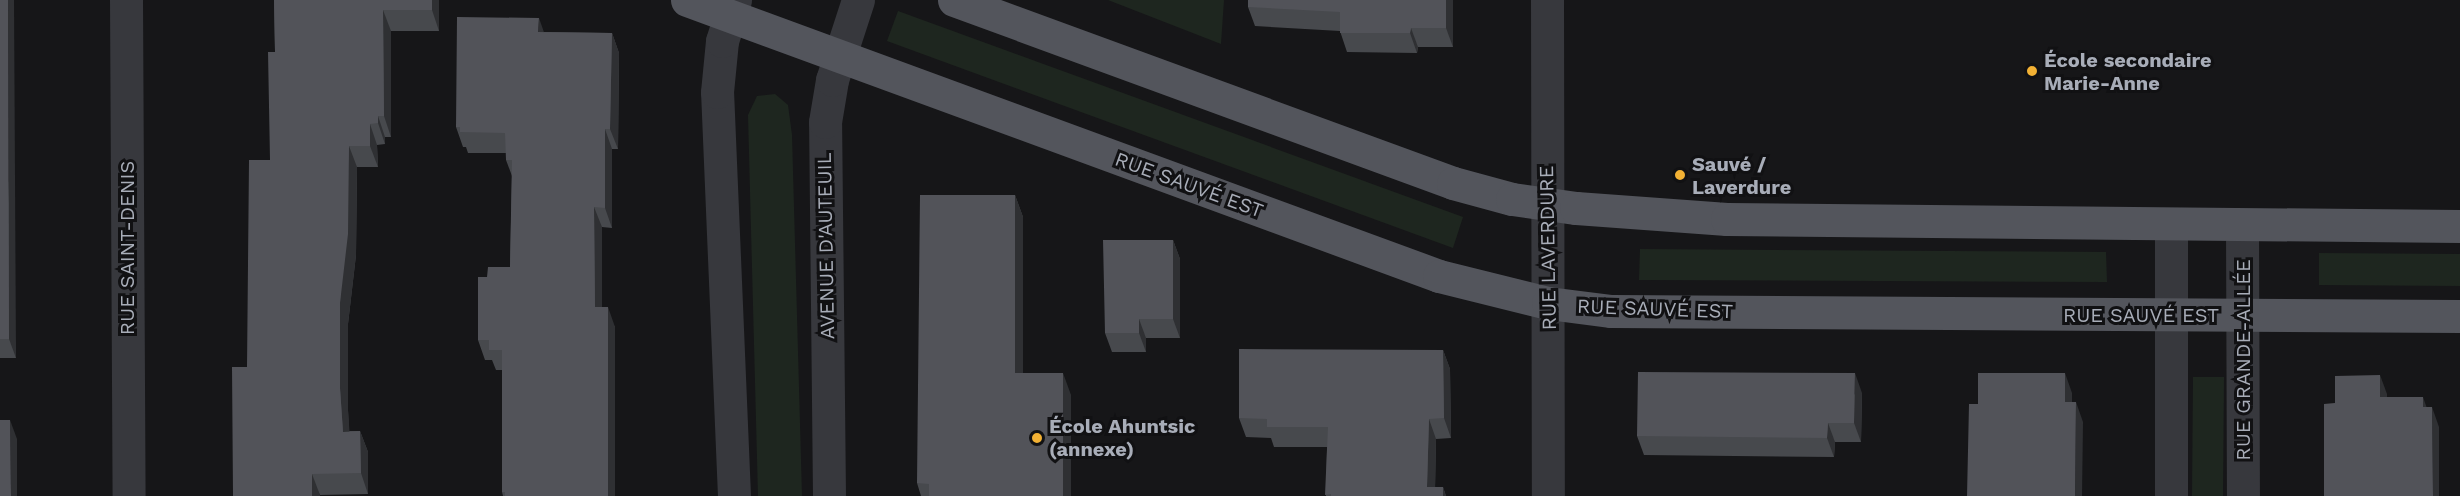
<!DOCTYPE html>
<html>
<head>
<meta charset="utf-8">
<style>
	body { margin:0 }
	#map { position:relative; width:2460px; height:496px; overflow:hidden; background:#161618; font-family:"Work Sans",sans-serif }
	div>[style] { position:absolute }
	.green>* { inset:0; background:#1e261f }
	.minor>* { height:33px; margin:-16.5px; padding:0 16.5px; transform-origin:16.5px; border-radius:16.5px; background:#37383d }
	.major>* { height:33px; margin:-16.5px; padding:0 16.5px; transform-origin:16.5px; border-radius:16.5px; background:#53555c }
	.wall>* { inset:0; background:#47494d }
	.shaded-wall>* { inset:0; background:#2f3033 }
	.building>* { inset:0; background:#525359 }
	.dots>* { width:16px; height:16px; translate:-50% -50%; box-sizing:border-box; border:3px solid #111113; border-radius:50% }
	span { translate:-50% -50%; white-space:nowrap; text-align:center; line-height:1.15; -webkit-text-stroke:6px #111113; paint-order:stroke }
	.poi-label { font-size:20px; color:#a8adb8; font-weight:700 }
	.left { translate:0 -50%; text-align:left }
	.street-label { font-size:20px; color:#a8adb8 }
</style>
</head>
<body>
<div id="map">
	<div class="green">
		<div style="clip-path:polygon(1108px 0,1224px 0,1221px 44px)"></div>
		<div style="clip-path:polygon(898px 11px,1463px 217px,1453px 248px,887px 41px)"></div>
		<div style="clip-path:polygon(775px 94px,788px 105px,792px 135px,802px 496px,758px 496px,748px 115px,757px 96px)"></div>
		<div style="clip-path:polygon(1640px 249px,2106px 252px,2107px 282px,1639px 280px)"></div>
		<div style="clip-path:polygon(2319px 253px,2460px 254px,2460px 286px,2319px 285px)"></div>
		<div style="clip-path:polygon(2193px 377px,2224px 377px,2223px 496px,2192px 496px)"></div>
	</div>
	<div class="minor">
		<div style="left:126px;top:0;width:496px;rotate:89.7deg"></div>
		<div style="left:1547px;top:0;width:496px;rotate:89.9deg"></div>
		<div style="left:2171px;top:225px;width:271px;rotate:90deg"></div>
		<div style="left:2242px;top:225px;width:271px;rotate:89.8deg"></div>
		<div style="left:734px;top:496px;width:404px;rotate:-92.4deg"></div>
		<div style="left:717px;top:92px;width:51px;rotate:-84.4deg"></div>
		<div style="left:722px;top:41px;width:43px;rotate:-72.4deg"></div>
		<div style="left:829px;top:496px;width:374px;rotate:-90.6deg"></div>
		<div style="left:825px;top:122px;width:43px;rotate:-80.5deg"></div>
		<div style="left:832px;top:80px;width:84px;rotate:-72deg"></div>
	</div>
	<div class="major">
		<div style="left:687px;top:0;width:801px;rotate:20.15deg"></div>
		<div style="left:1439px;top:276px;width:112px;rotate:13.9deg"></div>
		<div style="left:1548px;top:303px;width:64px;rotate:7.2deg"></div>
		<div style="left:1611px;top:311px;width:849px;rotate:0.34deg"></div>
		<div style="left:954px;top:0;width:531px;rotate:20.14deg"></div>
		<div style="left:1453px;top:183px;width:61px;rotate:15.2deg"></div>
		<div style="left:1512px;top:199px;width:65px;rotate:8deg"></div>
		<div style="left:1576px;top:208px;width:151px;rotate:4.2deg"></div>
		<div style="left:1727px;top:219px;width:733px;rotate:0.55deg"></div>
	</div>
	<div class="wall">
		<div style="clip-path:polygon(0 0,16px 358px,0 358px)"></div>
		<div style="clip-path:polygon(274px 0,439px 0,439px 31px,391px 31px,391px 137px,385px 137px,385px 144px,377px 145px,378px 167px,357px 167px,356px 255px,348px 324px,348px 410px,349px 431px,360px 431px,368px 452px,368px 494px,320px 495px,247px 367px,270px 160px,275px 52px)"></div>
		<div style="clip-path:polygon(1248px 0,1453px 0,1453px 47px,1418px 47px,1417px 53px,1347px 52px,1340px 31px,1255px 26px,1248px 7px)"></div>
		<div style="clip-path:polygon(544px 32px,612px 33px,619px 53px,618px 149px,612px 149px,612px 228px,602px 227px,602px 307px,615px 327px,615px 496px,503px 496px,502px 492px,502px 370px,496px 370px,492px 360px,485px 360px,478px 340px,487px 277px,510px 267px,512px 176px,506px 160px,506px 153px,468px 153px,466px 147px,463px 147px,456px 127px)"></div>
		<div style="clip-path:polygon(1015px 195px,1023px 217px,1023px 373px,1071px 395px,1071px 496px,921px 496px,917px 483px)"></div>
		<div style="clip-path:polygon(1173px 240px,1180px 259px,1180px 338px,1146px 338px,1146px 352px,1112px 352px,1105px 333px)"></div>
		<div style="clip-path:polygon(1443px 350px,1450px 369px,1451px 438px,1436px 439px,1435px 487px,1443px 487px,1446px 496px,1326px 496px,1327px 447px,1274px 447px,1271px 438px,1246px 437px,1239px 418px)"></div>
		<div style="clip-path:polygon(1862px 393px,1861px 442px,1835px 442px,1834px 457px,1644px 455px,1637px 436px)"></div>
	</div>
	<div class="shaded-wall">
		<div style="clip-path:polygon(8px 0,14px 0,16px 358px,9px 339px)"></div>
		<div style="clip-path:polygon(432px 0,439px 0,439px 31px,432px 10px)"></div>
		<div style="clip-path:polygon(1446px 0,1453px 0,1453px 47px,1446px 28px)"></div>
		<div style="clip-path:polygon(383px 10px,391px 31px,391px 137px,384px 116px)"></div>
		<div style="clip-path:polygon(539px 18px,546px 38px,538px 32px)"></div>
		<div style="clip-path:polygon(1411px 28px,1418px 47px,1417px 53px,1410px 33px)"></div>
		<div style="clip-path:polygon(612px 33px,619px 53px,618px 149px,610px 129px)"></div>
		<div style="clip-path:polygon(378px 116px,385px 137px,385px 144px,378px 123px)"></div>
		<div style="clip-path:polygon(370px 124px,377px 145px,378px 167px,370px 146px)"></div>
		<div style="clip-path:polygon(605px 129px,612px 149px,612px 228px,605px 208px)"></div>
		<div style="clip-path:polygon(349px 146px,357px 167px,356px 255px,348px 324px,348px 410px,351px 453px,343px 432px,340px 388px,340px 303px)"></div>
		<div style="clip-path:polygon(1015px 195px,1023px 217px,1023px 395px,1015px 373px)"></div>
		<div style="clip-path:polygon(594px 207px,602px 227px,602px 327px,595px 307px)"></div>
		<div style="clip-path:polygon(1173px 240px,1180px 259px,1180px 338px,1173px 319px)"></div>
		<div style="clip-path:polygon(608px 307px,615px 327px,615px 496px,608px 496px)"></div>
		<div style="clip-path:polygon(1139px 319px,1146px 338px,1146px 352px,1139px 333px)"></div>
		<div style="clip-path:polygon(1443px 350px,1450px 369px,1451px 438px,1444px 418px)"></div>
		<div style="clip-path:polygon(1063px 373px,1071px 395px,1071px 496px,1063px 496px)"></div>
		<div style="clip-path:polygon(1855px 373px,1862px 393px,1861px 442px,1854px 423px)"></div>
		<div style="clip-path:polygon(2065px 373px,2072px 393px,2072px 421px,2065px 402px)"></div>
		<div style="clip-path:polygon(2380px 375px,2387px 394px,2387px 417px,2380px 397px)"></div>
		<div style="clip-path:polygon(2423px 397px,2430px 417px,2423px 407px)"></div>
		<div style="clip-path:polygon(2076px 402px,2083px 422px,2082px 496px,2075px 496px)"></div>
		<div style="clip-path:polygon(2432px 407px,2439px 427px,2439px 496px,2433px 496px)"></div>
		<div style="clip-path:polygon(1429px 419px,1436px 439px,1435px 496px,1427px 487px)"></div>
		<div style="clip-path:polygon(10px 420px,17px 439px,17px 496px,11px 496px)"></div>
		<div style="clip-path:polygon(1828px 423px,1835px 442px,1834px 457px,1827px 438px)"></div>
		<div style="clip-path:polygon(360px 431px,368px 452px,368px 494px,361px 473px)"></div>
		<div style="clip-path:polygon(312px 474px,320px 495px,320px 496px,312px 496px)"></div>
		<div style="clip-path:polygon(1443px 487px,1446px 496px,1443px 496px)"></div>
	</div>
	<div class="building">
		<div style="clip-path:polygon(0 0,8px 0,9px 339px,0 339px)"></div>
		<div style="clip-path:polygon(274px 0,432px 0,432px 10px,383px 10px,384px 116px,378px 116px,378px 123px,370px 124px,370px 146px,349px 146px,348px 234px,340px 303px,340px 388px,343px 432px,360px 431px,361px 473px,312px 474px,312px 496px,233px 496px,232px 367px,247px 367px,249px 160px,270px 160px,268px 52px,275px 52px)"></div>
		<div style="clip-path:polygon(1248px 0,1446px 0,1446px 28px,1411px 28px,1410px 33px,1340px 33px,1340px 12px,1248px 7px)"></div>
		<div style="clip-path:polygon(457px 17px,539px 18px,538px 32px,612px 33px,610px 129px,605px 129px,605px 208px,594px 207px,595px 307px,608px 307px,608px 496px,505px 496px,505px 492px,502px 492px,502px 350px,489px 350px,489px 340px,478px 340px,478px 277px,487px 277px,488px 267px,510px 267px,512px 160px,506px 160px,505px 133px,460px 132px,460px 127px,456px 127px)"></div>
		<div style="clip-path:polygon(920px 195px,1015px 195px,1015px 373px,1063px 373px,1063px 496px,929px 496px,929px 484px,917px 483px)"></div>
		<div style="clip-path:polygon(1103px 240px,1173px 240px,1173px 319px,1139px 319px,1139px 333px,1105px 333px)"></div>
		<div style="clip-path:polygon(1239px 349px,1443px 350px,1444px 418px,1429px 419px,1427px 487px,1443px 487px,1443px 496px,1331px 496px,1331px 494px,1325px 495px,1328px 427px,1267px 427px,1267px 419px,1239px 418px)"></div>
		<div style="clip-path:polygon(1638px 372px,1855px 373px,1854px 423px,1828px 423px,1827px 438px,1637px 436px)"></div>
		<div style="clip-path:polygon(1978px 373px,2065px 373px,2065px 402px,2076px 402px,2075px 496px,1967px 496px,1969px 404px,1978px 404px)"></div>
		<div style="clip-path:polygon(2380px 375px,2380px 397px,2423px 397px,2423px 407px,2432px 407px,2433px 496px,2324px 496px,2324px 404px,2335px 403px,2335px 376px)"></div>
		<div style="clip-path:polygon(0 420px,10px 420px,11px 496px,0 496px)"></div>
	</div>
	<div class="dots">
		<div style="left:2032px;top:71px;background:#f2b134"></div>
		<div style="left:1680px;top:175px;background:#f2b134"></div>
		<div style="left:1037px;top:438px;background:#f2b134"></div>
	</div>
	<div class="poi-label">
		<span class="left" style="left:2044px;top:72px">École secondaire<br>Marie-Anne</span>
		<span class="left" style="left:1692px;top:176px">Sauvé /<br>Laverdure</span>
		<span class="left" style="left:1049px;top:438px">École Ahuntsic<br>(annexe)</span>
	</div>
	<div class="street-label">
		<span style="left:1189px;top:185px;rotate:20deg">RUE SAUVÉ EST</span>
		<span style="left:826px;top:246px;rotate:-91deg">AVENUE D'AUTEUIL</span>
		<span style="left:127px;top:248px;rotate:-90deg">RUE SAINT-DENIS</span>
		<span style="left:1548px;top:248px;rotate:-91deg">RUE LAVERDURE</span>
		<span style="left:1655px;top:309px;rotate:2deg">RUE SAUVÉ EST</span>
		<span style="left:2141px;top:315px">RUE SAUVÉ EST</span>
		<span style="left:2243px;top:360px;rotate:-90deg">RUE GRANDE-ALLÉE</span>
	</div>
</div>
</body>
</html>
